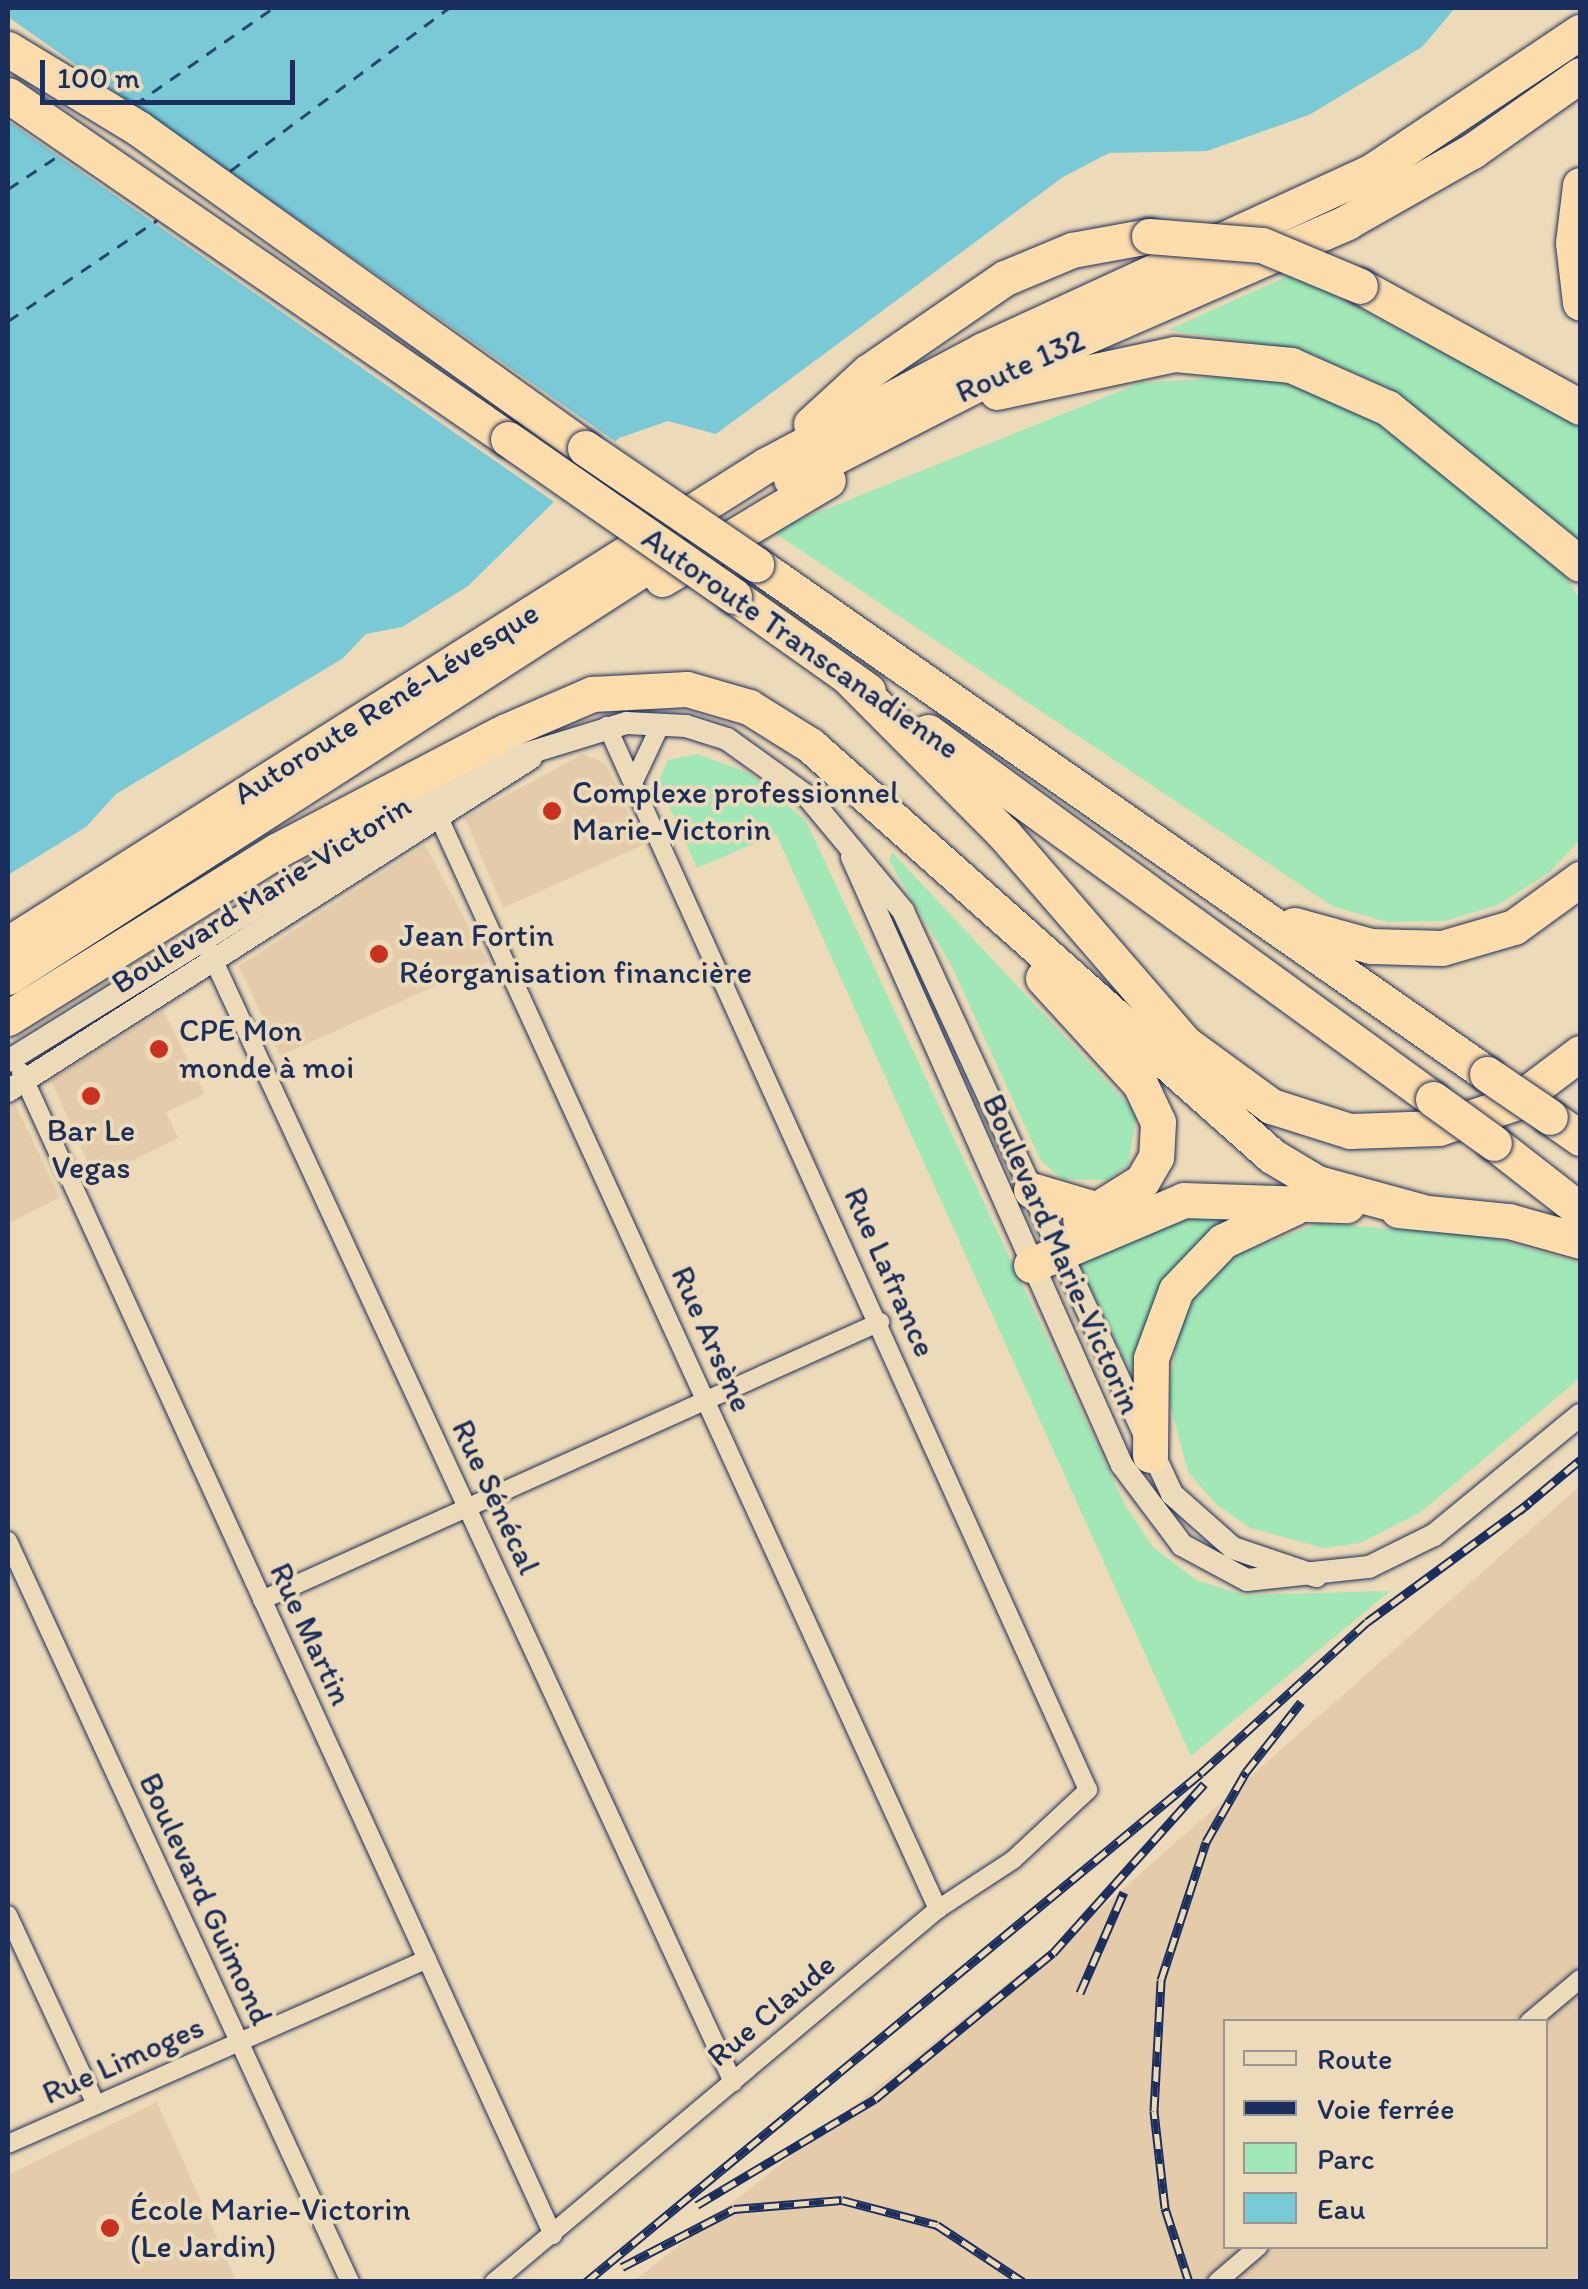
<!DOCTYPE html>
<html>
<head>
<meta charset="utf-8">
<style>
	body { margin:0 }
	#map { position:relative; width:1588px; height:2289px; overflow:hidden; background:#eddab8; font-family:Itim,sans-serif }
	div>[style] { position:absolute }
	.built>* { inset:0; background:#e4cba9 }
	.green>* { inset:0; background:#a1e8b6 }
	.water>* { inset:0; background:#7ac9d6 }
	.pier>* { inset:0; background:#eddab8 }
	.ferry>* { height:2.5px; margin-top:-1.25px; transform-origin:0; background:repeating-linear-gradient(90deg,#294670 0 12px,transparent 0 22px) }
	.roads { filter:drop-shadow(0 0 2px #1b2f5e) drop-shadow(0 0 2px #1b2f5e) }
	.minor>* { height:18px; margin:-9px; padding:0 9px; transform-origin:9px; border-radius:9px; background:#eddab8 }
	.tertiary>* { height:22px; margin:-11px; padding:0 11px; transform-origin:11px; border-radius:11px; background:#eddab8 }
	.motorway>* { height:35px; margin:-17.5px; padding:0 17.5px; transform-origin:17.5px; border-radius:17.5px; background:#fddcac }
	.rail>* { height:9px; margin-top:-4.5px; transform-origin:0; background:repeating-linear-gradient(90deg,#eddab8 0 15px,#1b2f5e 0 30px); box-sizing:border-box; border-block:2px solid #1b2f5e }
	.bridges { filter:drop-shadow(0 0 2px #1b2f5e) drop-shadow(0 0 2px #1b2f5e) }
	.motorway-bridge>* { height:35px; margin:-17.5px; padding:0 17.5px; transform-origin:17.5px; border-radius:17.5px; background:#fddcac }
	.dots>* { width:28px; height:28px; translate:-50% -50%; box-sizing:border-box; border:5px solid #eddab8; border-radius:50% }
	span { translate:-50% -50%; white-space:nowrap; text-align:center; line-height:1.15; -webkit-text-stroke:8px #eddab8; paint-order:stroke }
	.street-label { font-size:32px; color:#1b2f5e }
	.poi-label { font-size:32px; color:#1b2f5e }
	.left { translate:0 -50%; text-align:left }
	.frame { position:absolute; inset:0; border:10px solid #1b2f5e; pointer-events:none }
	.legend { position:absolute; left:1223px; top:2019px; width:325px; height:230px; box-sizing:border-box; background:#eddab8; border:2px solid #999694; margin:0; padding:12px 18px; list-style:none; font-size:30px; color:#1b2f5e }
	.legend li { display:flex; align-items:center; gap:20px; height:50px }
	.legend b { width:50px; border:2px solid #999694 }
	.scale { position:absolute; left:40px; top:60px; width:255px; height:45px; box-sizing:border-box; border:5px solid #1b2f5e; border-top:0; padding-left:12px; font-size:30px; line-height:35px; white-space:nowrap; color:#1b2f5e; -webkit-text-stroke:8px #eddab8; paint-order:stroke }
</style>
</head>
<body>
<div id="map">
	<div class="built">
		<div style="clip-path:polygon(583px 754px,606px 764px,643px 845px,503px 908px,465px 818px)"></div>
		<div style="clip-path:polygon(425px 845px,488px 962px,280px 1056px,239px 966px)"></div>
		<div style="clip-path:polygon(163px 1010px,205px 1094px,166px 1112px,178px 1138px,95px 1179px,51px 1080px)"></div>
		<div style="clip-path:polygon(15px 1104px,60px 1197px,8px 1224px,8px 1109px)"></div>
		<div style="clip-path:polygon(evenodd,1580px 1486px,1580px 2281px,633px 2282px,1098px 1911px,1580px 1486px,1226px 2022px,1546px 2022px,1546px 2246px,1226px 2246px,1226px 2022px)"></div>
		<div style="clip-path:polygon(157px 2102px,236px 2281px,8px 2281px,8px 2175px)"></div>
	</div>
	<div class="green">
		<div style="clip-path:polygon(1292px 274px,1580px 423px,1580px 540px,1383px 385px,1305px 351px,1168px 330px)"></div>
		<div style="clip-path:polygon(1262px 375px,1360px 409px,1565px 575px,1580px 600px,1580px 840px,1550px 872px,1498px 905px,1445px 921px,1387px 922px,1332px 906px,772px 531px,1140px 383px)"></div>
		<div style="clip-path:polygon(697px 754px,749px 773px,806px 821px,1125px 1505px,1153px 1547px,1196px 1580px,1244px 1595px,1390px 1591px,1191px 1756px,776px 834px,697px 868px,658px 782px,668px 760px)"></div>
		<div style="clip-path:polygon(892px 852px,1137px 1114px,1128px 1165px,1107px 1180px,1062px 1179px,1041px 1161px,951px 965px,889px 861px)"></div>
		<div style="clip-path:polygon(1240px 1209px,1134px 1379px,1078px 1261px,1142px 1224px)"></div>
		<div style="clip-path:polygon(1319px 1223px,1489px 1237px,1580px 1263px,1580px 1378px,1421px 1512px,1360px 1543px,1324px 1548px,1250px 1528px,1216px 1504px,1188px 1472px,1168px 1396px,1180px 1323px,1203px 1282px,1231px 1257px)"></div>
	</div>
	<div class="water">
		<div style="clip-path:polygon(8px 8px,1455px 8px,1422px 47px,1309px 115px,1207px 151px,1109px 153px,1063px 177px,716px 434px,668px 421px,619px 438px,468px 586px,402px 627px,366px 634px,342px 659px,116px 794px,86px 827px,8px 875px)"></div>
	</div>
	<div class="pier">
		<div style="clip-path:polygon(8px 17px,619px 444px,560px 506px,8px 121px)"></div>
	</div>
	<div class="ferry">
		<div style="left:134px;top:105px;width:169px;rotate:-34.9deg"></div>
		<div style="left:230px;top:171px;width:273px;rotate:-36.7deg"></div>
		<div style="left:8px;top:189px;width:64px;rotate:-33.4deg"></div>
		<div style="left:8px;top:321px;width:180px;rotate:-34.1deg"></div>
	</div>
	<div class="roads">
		<div class="minor">
			<div style="left:635px;top:779px;width:61px;rotate:-64.7deg"></div>
			<div style="left:435px;top:809px;width:1210px;rotate:65.43deg"></div>
			<div style="left:208px;top:948px;width:1250px;rotate:65.16deg"></div>
			<div style="left:21px;top:1072px;width:1279px;rotate:65.42deg"></div>
			<div style="left:8px;top:1541px;width:816px;rotate:65.22deg"></div>
			<div style="left:262px;top:1600px;width:678px;rotate:-24.22deg"></div>
			<div style="left:8px;top:1915px;width:209px;rotate:65.1deg"></div>
			<div style="left:1529px;top:2022px;width:67px;rotate:-40.1deg"></div>
			<div style="left:8px;top:2144px;width:458px;rotate:-23.8deg"></div>
			<div style="left:494px;top:2282px;width:580px;rotate:-40.03deg"></div>
			<div style="left:938px;top:1909px;width:90px;rotate:-33.2deg"></div>
			<div style="left:1013px;top:1860px;width:103px;rotate:-43deg"></div>
			<div style="left:1088px;top:1790px;width:1168px;rotate:-114.33deg"></div>
			<div style="left:1217px;top:2282px;width:55px;rotate:-40.6deg"></div>
		</div>
		<div class="tertiary">
			<div style="left:852px;top:857px;width:665px;rotate:66.06deg"></div>
			<div style="left:1122px;top:1465px;width:100px;rotate:53.1deg"></div>
			<div style="left:1182px;top:1545px;width:74px;rotate:28.3deg"></div>
			<div style="left:1247px;top:1580px;width:123px;rotate:-6.1deg"></div>
			<div style="left:1369px;top:1567px;width:72px;rotate:-26.2deg"></div>
			<div style="left:1434px;top:1535px;width:189px;rotate:-39.4deg"></div>
			<div style="left:8px;top:1061px;width:559px;rotate:-31.76deg"></div>
			<div style="left:483px;top:767px;width:150px;rotate:-17.1deg"></div>
			<div style="left:626px;top:723px;width:60px;rotate:2.9deg"></div>
			<div style="left:686px;top:726px;width:43px;rotate:17.6deg"></div>
			<div style="left:727px;top:739px;width:101px;rotate:35.7deg"></div>
			<div style="left:809px;top:798px;width:147px;rotate:50.2deg"></div>
			<div style="left:903px;top:911px;width:642px;rotate:65.23deg"></div>
			<div style="left:1172px;top:1494px;width:81px;rotate:41.5deg"></div>
			<div style="left:1233px;top:1548px;width:88px;rotate:18.6deg"></div>
			<div style="left:8px;top:1091px;width:620px;rotate:-32.49deg"></div>
		</div>
		<div class="motorway">
			<div style="left:8px;top:49px;width:152px;rotate:31.3deg"></div>
			<div style="left:138px;top:128px;width:550px;rotate:35.6deg"></div>
			<div style="left:8px;top:95px;width:607px;rotate:34.53deg"></div>
			<div style="left:1580px;top:185px;width:58px;rotate:96.9deg"></div>
			<div style="left:1573px;top:243px;width:60px;rotate:83.3deg"></div>
			<div style="left:1360px;top:286px;width:251px;rotate:28.8deg"></div>
			<div style="left:997px;top:392px;width:182px;rotate:-12.1deg"></div>
			<div style="left:1175px;top:354px;width:117px;rotate:5.4deg"></div>
			<div style="left:1291px;top:365px;width:106px;rotate:23.9deg"></div>
			<div style="left:1388px;top:408px;width:247px;rotate:39.1deg"></div>
			<div style="left:811px;top:424px;width:77px;rotate:-42.4deg"></div>
			<div style="left:868px;top:372px;width:166px;rotate:-34.5deg"></div>
			<div style="left:1005px;top:278px;width:73px;rotate:-22.7deg"></div>
			<div style="left:1072px;top:250px;width:78px;rotate:-10.3deg"></div>
			<div style="left:791px;top:479px;width:209px;rotate:-27.1deg"></div>
			<div style="left:977px;top:384px;width:404px;rotate:-23.6deg"></div>
			<div style="left:1347px;top:222px;width:144px;rotate:-29.6deg"></div>
			<div style="left:1472px;top:151px;width:132px;rotate:-35.1deg"></div>
			<div style="left:756px;top:564px;width:891px;rotate:34.9deg"></div>
			<div style="left:662px;top:579px;width:193px;rotate:-30.8deg"></div>
			<div style="left:734px;top:596px;width:164px;rotate:35.3deg"></div>
			<div style="left:849px;top:678px;width:220px;rotate:45.2deg"></div>
			<div style="left:1004px;top:834px;width:276px;rotate:49.1deg"></div>
			<div style="left:1185px;top:1043px;width:107px;rotate:36.2deg"></div>
			<div style="left:1271px;top:1106px;width:83px;rotate:17.6deg"></div>
			<div style="left:1350px;top:1131px;width:89px;rotate:-1.9deg"></div>
			<div style="left:1439px;top:1128px;width:79px;rotate:-18.4deg"></div>
			<div style="left:1514px;top:1103px;width:83px;rotate:-37.1deg"></div>
			<div style="left:928px;top:732px;width:624px;rotate:36.01deg"></div>
			<div style="left:1294px;top:925px;width:80px;rotate:15.3deg"></div>
			<div style="left:1371px;top:946px;width:71px;rotate:1.6deg"></div>
			<div style="left:1442px;top:948px;width:75px;rotate:-16.3deg"></div>
			<div style="left:1514px;top:927px;width:82px;rotate:-36deg"></div>
			<div style="left:8px;top:944px;width:897px;rotate:-32.29deg"></div>
			<div style="left:766px;top:465px;width:246px;rotate:-27.9deg"></div>
			<div style="left:983px;top:350px;width:428px;rotate:-24.7deg"></div>
			<div style="left:1372px;top:171px;width:250px;rotate:-33.8deg"></div>
			<div style="left:8px;top:977px;width:776px;rotate:-32.75deg"></div>
			<div style="left:1043px;top:978px;width:144px;rotate:47.5deg"></div>
			<div style="left:1140px;top:1084px;width:42px;rotate:64.7deg"></div>
			<div style="left:1158px;top:1122px;width:35px;rotate:93deg"></div>
			<div style="left:1156px;top:1157px;width:28px;rotate:120deg"></div>
			<div style="left:1142px;top:1181px;width:73px;rotate:147.8deg"></div>
			<div style="left:8px;top:1018px;width:318px;rotate:-31.9deg"></div>
			<div style="left:278px;top:850px;width:257px;rotate:-27.6deg"></div>
			<div style="left:506px;top:731px;width:94px;rotate:-23.3deg"></div>
			<div style="left:592px;top:694px;width:95px;rotate:-3deg"></div>
			<div style="left:687px;top:689px;width:65px;rotate:16.2deg"></div>
			<div style="left:749px;top:707px;width:72px;rotate:31.9deg"></div>
			<div style="left:810px;top:745px;width:618px;rotate:41.66deg"></div>
			<div style="left:1272px;top:1156px;width:52px;rotate:31deg"></div>
			<div style="left:1317px;top:1183px;width:107px;rotate:15.2deg"></div>
			<div style="left:1550px;top:1117px;width:37px;rotate:35deg"></div>
			<div style="left:1494px;top:1143px;width:109px;rotate:37.9deg"></div>
			<div style="left:1031px;top:1190px;width:67px;rotate:16.5deg"></div>
			<div style="left:1398px;top:1210px;width:112px;rotate:5.7deg"></div>
			<div style="left:1509px;top:1221px;width:74px;rotate:15.7deg"></div>
			<div style="left:1031px;top:1265px;width:166px;rotate:-23deg"></div>
			<div style="left:1184px;top:1200px;width:163px;rotate:1.8deg"></div>
			<div style="left:1150px;top:1455px;width:97px;rotate:-89.4deg"></div>
			<div style="left:1151px;top:1358px;width:72px;rotate:-69.8deg"></div>
			<div style="left:1176px;top:1290px;width:68px;rotate:-46.2deg"></div>
			<div style="left:1223px;top:1241px;width:80px;rotate:-25.3deg"></div>
		</div>
	</div>
	<div class="rail">
		<div style="left:1519px;top:1511px;width:80px;rotate:-39.9deg"></div>
		<div style="left:1080px;top:1993px;width:110px;rotate:-66.5deg"></div>
		<div style="left:697px;top:2205px;width:207px;rotate:-30.8deg"></div>
		<div style="left:875px;top:2099px;width:230px;rotate:-39.4deg"></div>
		<div style="left:1053px;top:1953px;width:227px;rotate:-48.2deg"></div>
		<div style="left:622px;top:2267px;width:126px;rotate:-27.4deg"></div>
		<div style="left:734px;top:2209px;width:108px;rotate:-4.8deg"></div>
		<div style="left:842px;top:2200px;width:98px;rotate:14.7deg"></div>
		<div style="left:937px;top:2225px;width:103px;rotate:33.5deg"></div>
		<div style="left:586px;top:2282px;width:798px;rotate:-39.61deg"></div>
		<div style="left:1201px;top:1773px;width:224px;rotate:-42.3deg"></div>
		<div style="left:1367px;top:1622px;width:201px;rotate:-36.3deg"></div>
		<div style="left:1189px;top:2282px;width:78px;rotate:-108deg"></div>
		<div style="left:1165px;top:2208px;width:98px;rotate:-96.5deg"></div>
		<div style="left:1154px;top:2111px;width:131px;rotate:-86.9deg"></div>
		<div style="left:1161px;top:1980px;width:145px;rotate:-71.9deg"></div>
		<div style="left:1206px;top:1842px;width:81px;rotate:-60.3deg"></div>
		<div style="left:1246px;top:1772px;width:89px;rotate:-51.8deg"></div>
	</div>
	<div class="bridges">
		<div class="motorway-bridge">
			<div style="left:1149px;top:236px;width:113px;rotate:4.6deg"></div>
			<div style="left:1262px;top:245px;width:106px;rotate:22.7deg"></div>
			<div style="left:508px;top:439px;width:275px;rotate:34.8deg"></div>
			<div style="left:585px;top:448px;width:207px;rotate:34.2deg"></div>
			<div style="left:1487px;top:1074px;width:76px;rotate:34.3deg"></div>
			<div style="left:1433px;top:1099px;width:75px;rotate:35.8deg"></div>
		</div>
	</div>
	<div class="dots">
		<div style="left:552px;top:811px;background:#c8321e"></div>
		<div style="left:379px;top:954px;background:#c8321e"></div>
		<div style="left:159px;top:1049px;background:#c8321e"></div>
		<div style="left:91px;top:1096px;background:#c8321e"></div>
		<div style="left:110px;top:2228px;background:#c8321e"></div>
	</div>
	<div class="street-label">
		<span style="left:1020px;top:366px;rotate:-24deg">Route 132</span>
		<span style="left:801px;top:643px;rotate:35deg">Autoroute Transcanadienne</span>
		<span style="left:386px;top:703px;rotate:-32deg">Autoroute René-Lévesque</span>
		<span style="left:261px;top:894px;rotate:-32deg">Boulevard Marie-Victorin</span>
		<span style="left:1062px;top:1254px;rotate:66deg">Boulevard Marie-Victorin</span>
		<span style="left:890px;top:1272px;rotate:66deg">Rue Lafrance</span>
		<span style="left:712px;top:1339px;rotate:66deg">Rue Arsène</span>
		<span style="left:496px;top:1497px;rotate:65deg">Rue Sénécal</span>
		<span style="left:311px;top:1634px;rotate:65deg">Rue Martin</span>
		<span style="left:206px;top:1899px;rotate:65deg">Boulevard Guimond</span>
		<span style="left:771px;top:2010px;rotate:-40deg">Rue Claude</span>
		<span style="left:123px;top:2060px;rotate:-24deg">Rue Limoges</span>
	</div>
	<div class="poi-label">
		<span class="left" style="left:572px;top:811px">Complexe professionnel<br>Marie-Victorin</span>
		<span class="left" style="left:399px;top:954px">Jean Fortin<br>Réorganisation financière</span>
		<span class="left" style="left:179px;top:1049px">CPE Mon<br>monde à moi</span>
		<span style="left:91px;top:1149px">Bar Le<br>Vegas</span>
		<span class="left" style="left:130px;top:2228px">École Marie-Victorin<br>(Le Jardin)</span>
	</div>
	<div class="frame"></div>
	<ul class="legend">
	<li><b style="height:12px;background:#eddab8"></b>Route</li>
	<li><b style="height:12px;background:#1b2f5e"></b>Voie ferrée</li>
	<li><b style="height:28px;background:#a1e8b6"></b>Parc</li>
	<li><b style="height:28px;background:#7ac9d6"></b>Eau</li>
	</ul>
	<div class="scale">100 m</div>
</div>
</body>
</html>
